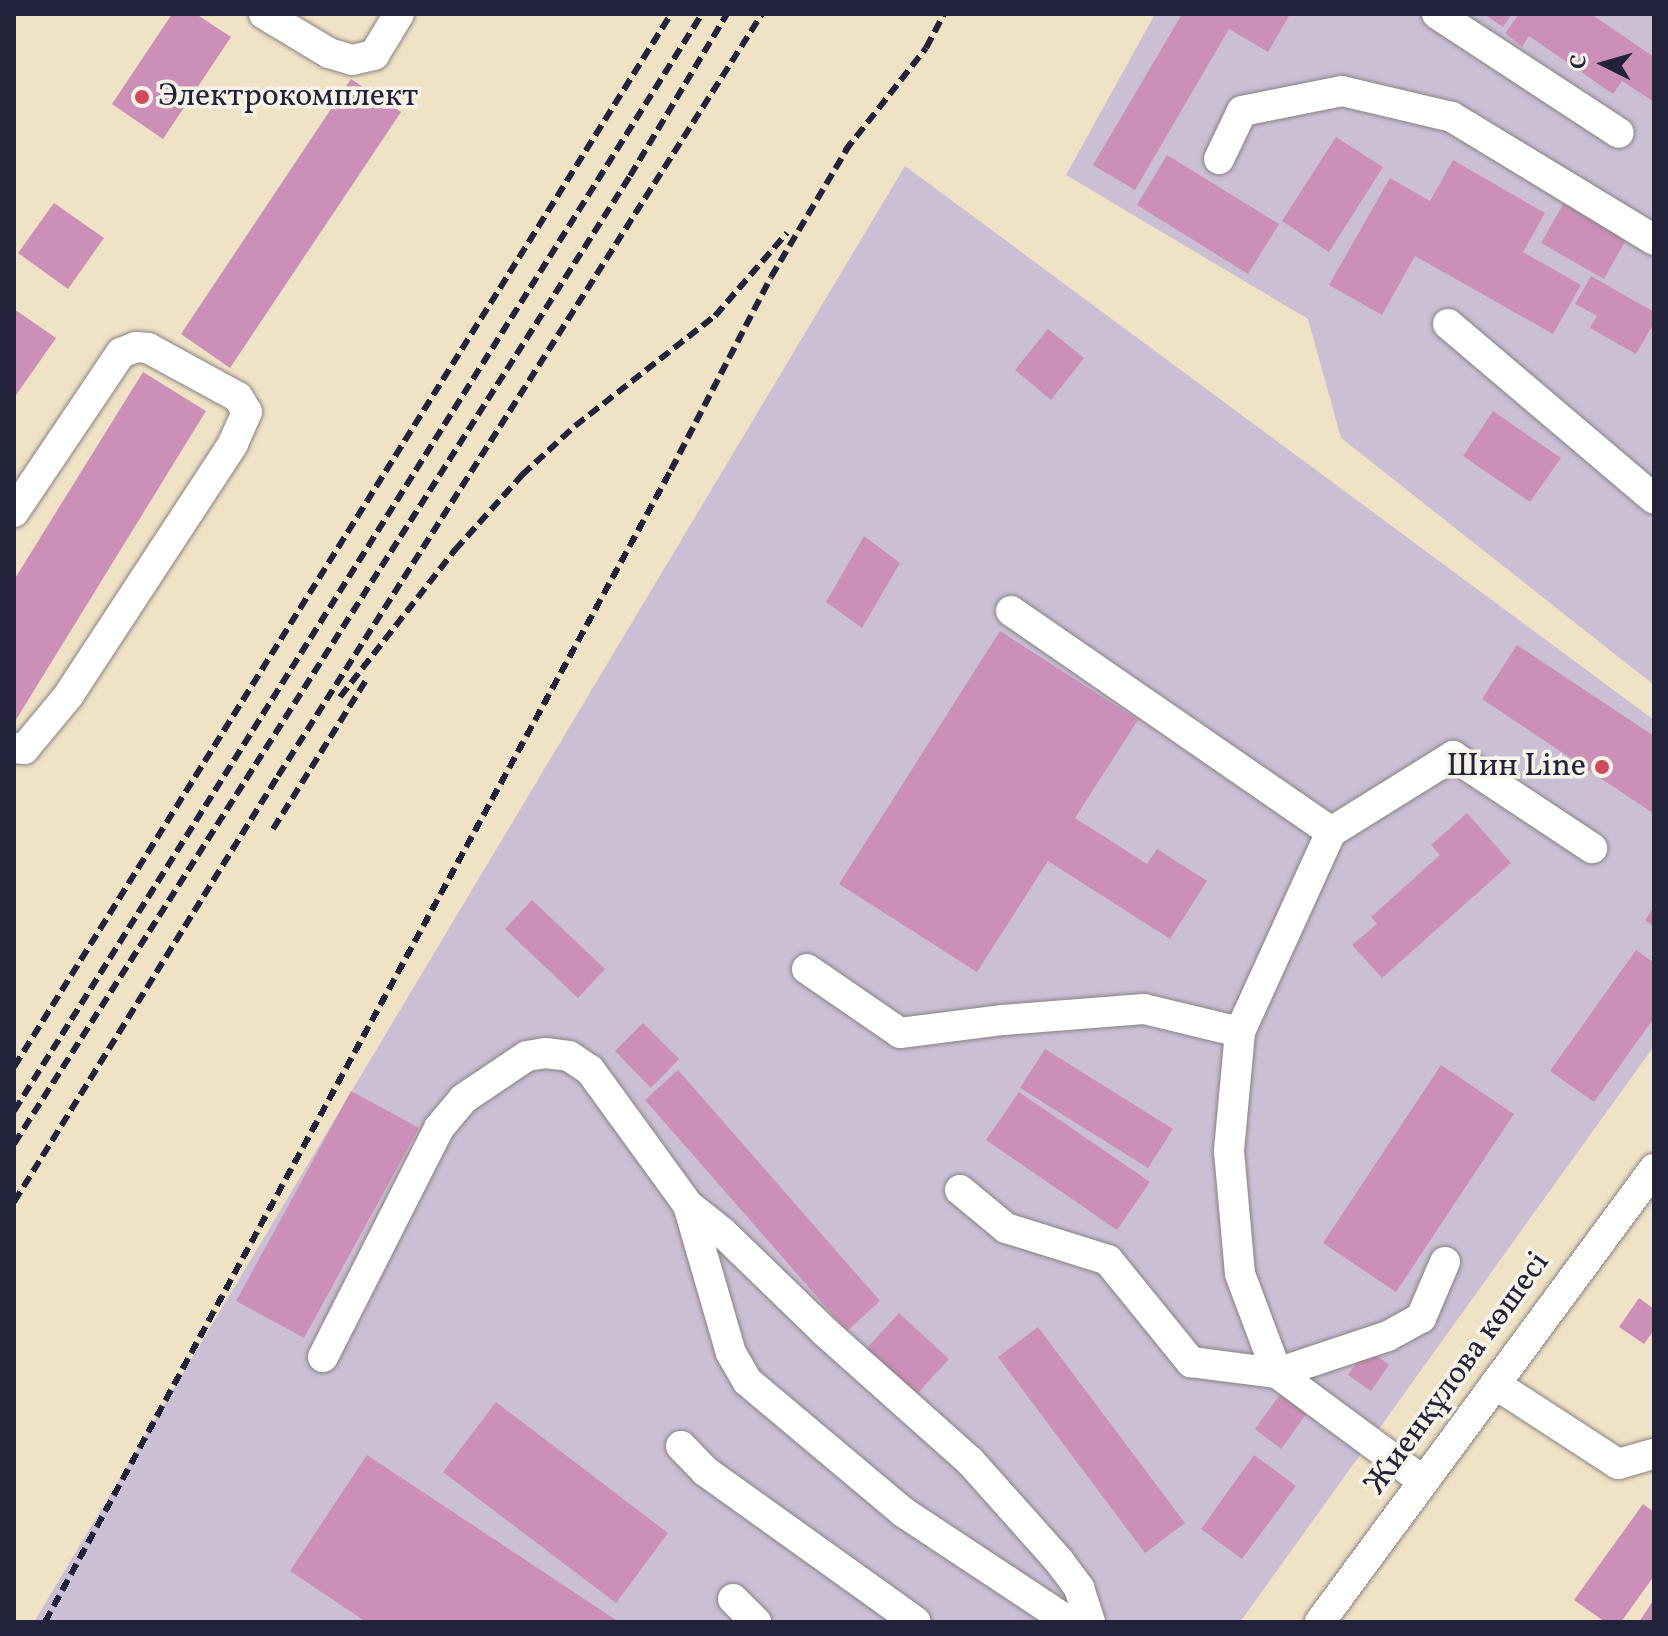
<!DOCTYPE html>
<html>
<head>
<meta charset="utf-8">
<style>
	body { margin:0 }
	#map { position:relative; width:1668px; height:1636px; overflow:hidden; background:#f0e2c5; font-family:Vollkorn,serif }
	div>[style] { position:absolute }
	.industrial>* { inset:0; background:#cbbfd6 }
	.building>* { inset:0; background:#cc90b8 }
	.roads { filter:drop-shadow(0 0 2px #898280) drop-shadow(0 0 2px #898280) }
	.minor>* { height:30px; margin:-15px; padding:0 15px; transform-origin:15px; border-radius:15px; background:#fff }
	.rail>* { height:6px; margin-top:-3px; transform-origin:0; background:repeating-linear-gradient(90deg,#22223b 0 12px,transparent 0 18px) }
	.dots>* { width:22px; height:22px; translate:-50% -50%; box-sizing:border-box; border:4px solid #f7f3e8; border-radius:50% }
	span { translate:-50% -50%; white-space:nowrap; text-align:center; line-height:1.15; -webkit-text-stroke:7px #f7f3e8; paint-order:stroke }
	.poi-label { font-size:32px; color:#22223b }
	.left { translate:0 -50%; text-align:left }
	.right { translate:-100% -50%; text-align:right }
	.street-label { font-size:32px; color:#22223b }
	.frame { position:absolute; inset:0; border:16px solid #22223b; pointer-events:none }
	.north { position:absolute; left:1564px; top:24px; width:80px; height:80px; -webkit-text-stroke:6px #f7f3e8; paint-order:stroke; rotate:275deg; font-size:22px; font-weight:700; line-height:32px; text-align:center; color:#22223b }
	.north::after { content:''; display:block; margin:auto; width:28px; height:36px; background:#22223b; clip-path:polygon(50% 0,100% 100%,50% 72%,0 100%) }
</style>
</head>
<body>
<div id="map">
	<div class="industrial">
		<div style="clip-path:polygon(1155px 14px,1654px 14px,1654px 685px,1341px 438px,1308px 319px,1066px 175px)"></div>
		<div style="clip-path:polygon(905px 166px,1654px 720px,1654px 1046px,1240px 1622px,34px 1622px)"></div>
	</div>
	<div class="building">
		<div style="clip-path:polygon(172px 14px,196px 14px,231px 37px,163px 139px,112px 104px)"></div>
		<div style="clip-path:polygon(1182px 14px,1290px 14px,1268px 52px,1229px 29px,1135px 190px,1093px 165px)"></div>
		<div style="clip-path:polygon(1484px 14px,1512px 14px,1503px 27px)"></div>
		<div style="clip-path:polygon(1519px 14px,1591px 14px,1654px 57px,1654px 102px,1622px 81px,1613px 94px,1529px 36px,1522px 47px,1505px 33px)"></div>
		<div style="clip-path:polygon(351px 79px,401px 112px,230px 368px,181px 334px)"></div>
		<div style="clip-path:polygon(1336px 137px,1383px 167px,1329px 252px,1282px 221px)"></div>
		<div style="clip-path:polygon(1167px 155px,1279px 224px,1248px 274px,1137px 205px)"></div>
		<div style="clip-path:polygon(1453px 160px,1545px 213px,1523px 252px,1581px 285px,1553px 334px,1415px 256px,1382px 315px,1329px 285px,1390px 178px,1430px 201px)"></div>
		<div style="clip-path:polygon(1565px 201px,1628px 236px,1604px 279px,1541px 243px)"></div>
		<div style="clip-path:polygon(54px 203px,104px 238px,68px 289px,18px 253px)"></div>
		<div style="clip-path:polygon(1591px 276px,1654px 312px,1654px 323px,1636px 354px,1590px 328px,1597px 316px,1575px 304px)"></div>
		<div style="clip-path:polygon(14px 309px,56px 338px,14px 398px)"></div>
		<div style="clip-path:polygon(1048px 329px,1084px 358px,1051px 400px,1015px 370px)"></div>
		<div style="clip-path:polygon(143px 372px,206px 411px,14px 723px,14px 580px)"></div>
		<div style="clip-path:polygon(1493px 411px,1561px 458px,1530px 502px,1463px 456px)"></div>
		<div style="clip-path:polygon(864px 536px,900px 563px,862px 628px,826px 602px)"></div>
		<div style="clip-path:polygon(1000px 631px,1138px 720px,1075px 818px,1147px 864px,1157px 849px,1207px 881px,1170px 939px,1048px 861px,977px 972px,839px 884px)"></div>
		<div style="clip-path:polygon(1517px 645px,1654px 736px,1654px 814px,1482px 699px)"></div>
		<div style="clip-path:polygon(1467px 813px,1511px 863px,1382px 978px,1352px 945px,1377px 924px,1371px 917px,1440px 855px,1431px 845px)"></div>
		<div style="clip-path:polygon(532px 900px,605px 969px,578px 998px,505px 929px)"></div>
		<div style="clip-path:polygon(1654px 907px,1654px 927px,1645px 920px)"></div>
		<div style="clip-path:polygon(1636px 950px,1654px 963px,1654px 1018px,1594px 1102px,1550px 1071px)"></div>
		<div style="clip-path:polygon(643px 1023px,679px 1059px,651px 1088px,615px 1051px)"></div>
		<div style="clip-path:polygon(1045px 1049px,1173px 1129px,1148px 1168px,1020px 1088px)"></div>
		<div style="clip-path:polygon(1441px 1065px,1514px 1114px,1396px 1292px,1323px 1243px)"></div>
		<div style="clip-path:polygon(678px 1070px,880px 1301px,847px 1331px,645px 1100px)"></div>
		<div style="clip-path:polygon(351px 1091px,419px 1128px,304px 1338px,236px 1301px)"></div>
		<div style="clip-path:polygon(1019px 1092px,1150px 1182px,1117px 1230px,986px 1140px)"></div>
		<div style="clip-path:polygon(1639px 1298px,1654px 1309px,1654px 1330px,1644px 1344px,1619px 1327px)"></div>
		<div style="clip-path:polygon(899px 1313px,949px 1359px,915px 1396px,865px 1350px)"></div>
		<div style="clip-path:polygon(1038px 1327px,1185px 1523px,1145px 1553px,998px 1357px)"></div>
		<div style="clip-path:polygon(1367px 1348px,1389px 1365px,1371px 1391px,1348px 1375px)"></div>
		<div style="clip-path:polygon(1284px 1389px,1310px 1409px,1281px 1449px,1255px 1429px)"></div>
		<div style="clip-path:polygon(496px 1402px,668px 1533px,616px 1603px,443px 1472px)"></div>
		<div style="clip-path:polygon(367px 1455px,619px 1622px,366px 1622px,290px 1571px)"></div>
		<div style="clip-path:polygon(1254px 1455px,1296px 1486px,1242px 1559px,1201px 1529px)"></div>
		<div style="clip-path:polygon(1643px 1504px,1654px 1512px,1654px 1576px,1621px 1622px,1605px 1622px,1574px 1600px)"></div>
		<div style="clip-path:polygon(1654px 1599px,1654px 1622px,1639px 1622px)"></div>
	</div>
	<div class="roads">
		<div class="minor">
			<div style="left:264px;top:14px;width:76px;rotate:31deg"></div>
			<div style="left:329px;top:53px;width:24px;rotate:17deg"></div>
			<div style="left:352px;top:60px;width:23px;rotate:-13deg"></div>
			<div style="left:374px;top:55px;width:48px;rotate:-58.6deg"></div>
			<div style="left:1437px;top:14px;width:217px;rotate:33.2deg"></div>
			<div style="left:1219px;top:159px;width:53px;rotate:-64.4deg"></div>
			<div style="left:1242px;top:111px;width:102px;rotate:-11.3deg"></div>
			<div style="left:1342px;top:91px;width:113px;rotate:13.3deg"></div>
			<div style="left:1452px;top:117px;width:237px;rotate:31.3deg"></div>
			<div style="left:1448px;top:324px;width:270px;rotate:40.3deg"></div>
			<div style="left:14px;top:512px;width:192px;rotate:-56.1deg"></div>
			<div style="left:121px;top:353px;width:16px;rotate:-22deg"></div>
			<div style="left:136px;top:347px;width:12px;rotate:5deg"></div>
			<div style="left:148px;top:348px;width:102px;rotate:28.6deg"></div>
			<div style="left:238px;top:397px;width:17px;rotate:59deg"></div>
			<div style="left:247px;top:412px;width:35px;rotate:114deg"></div>
			<div style="left:233px;top:444px;width:300px;rotate:123.2deg"></div>
			<div style="left:69px;top:695px;width:70px;rotate:129.8deg"></div>
			<div style="left:24px;top:749px;width:10px;rotate:-174deg"></div>
			<div style="left:1011px;top:611px;width:389px;rotate:34.6deg"></div>
			<div style="left:1331px;top:832px;width:220px;rotate:114.5deg"></div>
			<div style="left:1240px;top:1032px;width:120px;rotate:95.3deg"></div>
			<div style="left:1229px;top:1151px;width:123px;rotate:84.9deg"></div>
			<div style="left:1240px;top:1274px;width:106px;rotate:69.5deg"></div>
			<div style="left:1277px;top:1373px;width:182px;rotate:36.5deg"></div>
			<div style="left:1331px;top:832px;width:144px;rotate:-31.9deg"></div>
			<div style="left:1453px;top:756px;width:167px;rotate:33.5deg"></div>
			<div style="left:807px;top:969px;width:113px;rotate:34.5deg"></div>
			<div style="left:900px;top:1033px;width:104px;rotate:-7.2deg"></div>
			<div style="left:1003px;top:1020px;width:141px;rotate:-4.5deg"></div>
			<div style="left:1144px;top:1009px;width:99px;rotate:13.5deg"></div>
			<div style="left:960px;top:1190px;width:60px;rotate:39.6deg"></div>
			<div style="left:1006px;top:1228px;width:107px;rotate:17.4deg"></div>
			<div style="left:1108px;top:1260px;width:132px;rotate:50.9deg"></div>
			<div style="left:1191px;top:1362px;width:87px;rotate:7.3deg"></div>
			<div style="left:1277px;top:1373px;width:117px;rotate:-18.4deg"></div>
			<div style="left:1388px;top:1336px;width:38px;rotate:-29deg"></div>
			<div style="left:1421px;top:1318px;width:61px;rotate:-66.8deg"></div>
			<div style="left:688px;top:1205px;width:43px;rotate:38.5deg"></div>
			<div style="left:722px;top:1232px;width:142px;rotate:44.1deg"></div>
			<div style="left:824px;top:1331px;width:195px;rotate:41.7deg"></div>
			<div style="left:970px;top:1461px;width:134px;rotate:48.3deg"></div>
			<div style="left:1059px;top:1561px;width:34px;rotate:53deg"></div>
			<div style="left:1079px;top:1588px;width:36px;rotate:72deg"></div>
			<div style="left:323px;top:1357px;width:257px;rotate:-63.1deg"></div>
			<div style="left:439px;top:1128px;width:38px;rotate:-50deg"></div>
			<div style="left:463px;top:1099px;width:77px;rotate:-33.9deg"></div>
			<div style="left:527px;top:1056px;width:18px;rotate:-9deg"></div>
			<div style="left:545px;top:1053px;width:24px;rotate:7deg"></div>
			<div style="left:569px;top:1056px;width:25px;rotate:34deg"></div>
			<div style="left:590px;top:1070px;width:167px;rotate:54deg"></div>
			<div style="left:688px;top:1205px;width:154px;rotate:73.8deg"></div>
			<div style="left:731px;top:1353px;width:32px;rotate:60deg"></div>
			<div style="left:747px;top:1381px;width:204px;rotate:40deg"></div>
			<div style="left:903px;top:1512px;width:199px;rotate:33.5deg"></div>
			<div style="left:1495px;top:1384px;width:147px;rotate:33deg"></div>
			<div style="left:1618px;top:1464px;width:37px;rotate:-16deg"></div>
			<div style="left:681px;top:1446px;width:35px;rotate:46deg"></div>
			<div style="left:705px;top:1471px;width:259px;rotate:35.6deg"></div>
			<div style="left:733px;top:1599px;width:33px;rotate:45deg"></div>
			<div style="left:1320px;top:1622px;width:563px;rotate:-53.6deg"></div>
		</div>
	</div>
	<div class="rail">
		<div style="left:845px;top:151px;width:131px;rotate:-51.8deg"></div>
		<div style="left:926px;top:48px;width:38px;rotate:-62deg"></div>
		<div style="left:340px;top:697px;width:187px;rotate:-52deg"></div>
		<div style="left:455px;top:550px;width:101px;rotate:-48.2deg"></div>
		<div style="left:522px;top:475px;width:72px;rotate:-42.8deg"></div>
		<div style="left:575px;top:426px;width:178px;rotate:-38.2deg"></div>
		<div style="left:715px;top:316px;width:110px;rotate:-49.1deg"></div>
		<div style="left:273px;top:829px;width:176px;rotate:-58deg"></div>
		<div style="left:14px;top:1067px;width:1241px;rotate:-58.04deg"></div>
		<div style="left:14px;top:1111px;width:1295px;rotate:-57.91deg"></div>
		<div style="left:14px;top:1144px;width:1147px;rotate:-57.53deg"></div>
		<div style="left:630px;top:176px;width:189px;rotate:-59.1deg"></div>
		<div style="left:14px;top:1202px;width:501px;rotate:-58.21deg"></div>
		<div style="left:278px;top:776px;width:903px;rotate:-57.58deg"></div>
		<div style="left:45px;top:1622px;width:1311px;rotate:-61.48deg"></div>
		<div style="left:671px;top:470px;width:217px;rotate:-62.6deg"></div>
		<div style="left:771px;top:277px;width:157px;rotate:-59.3deg"></div>
	</div>
	<div class="dots">
		<div style="left:142px;top:97px;background:#d1495b"></div>
		<div style="left:1602px;top:767px;background:#d1495b"></div>
	</div>
	<div class="poi-label">
		<span class="left" style="left:158px;top:97px">Электрокомплект</span>
		<span class="right" style="left:1586px;top:767px">Шин Line</span>
	</div>
	<div class="street-label">
		<span style="left:1458px;top:1374px;rotate:-54deg">Жиенқұлова көшесі</span>
	</div>
	<div class="frame"></div>
	<div class="north">С</div>
</div>
</body>
</html>
